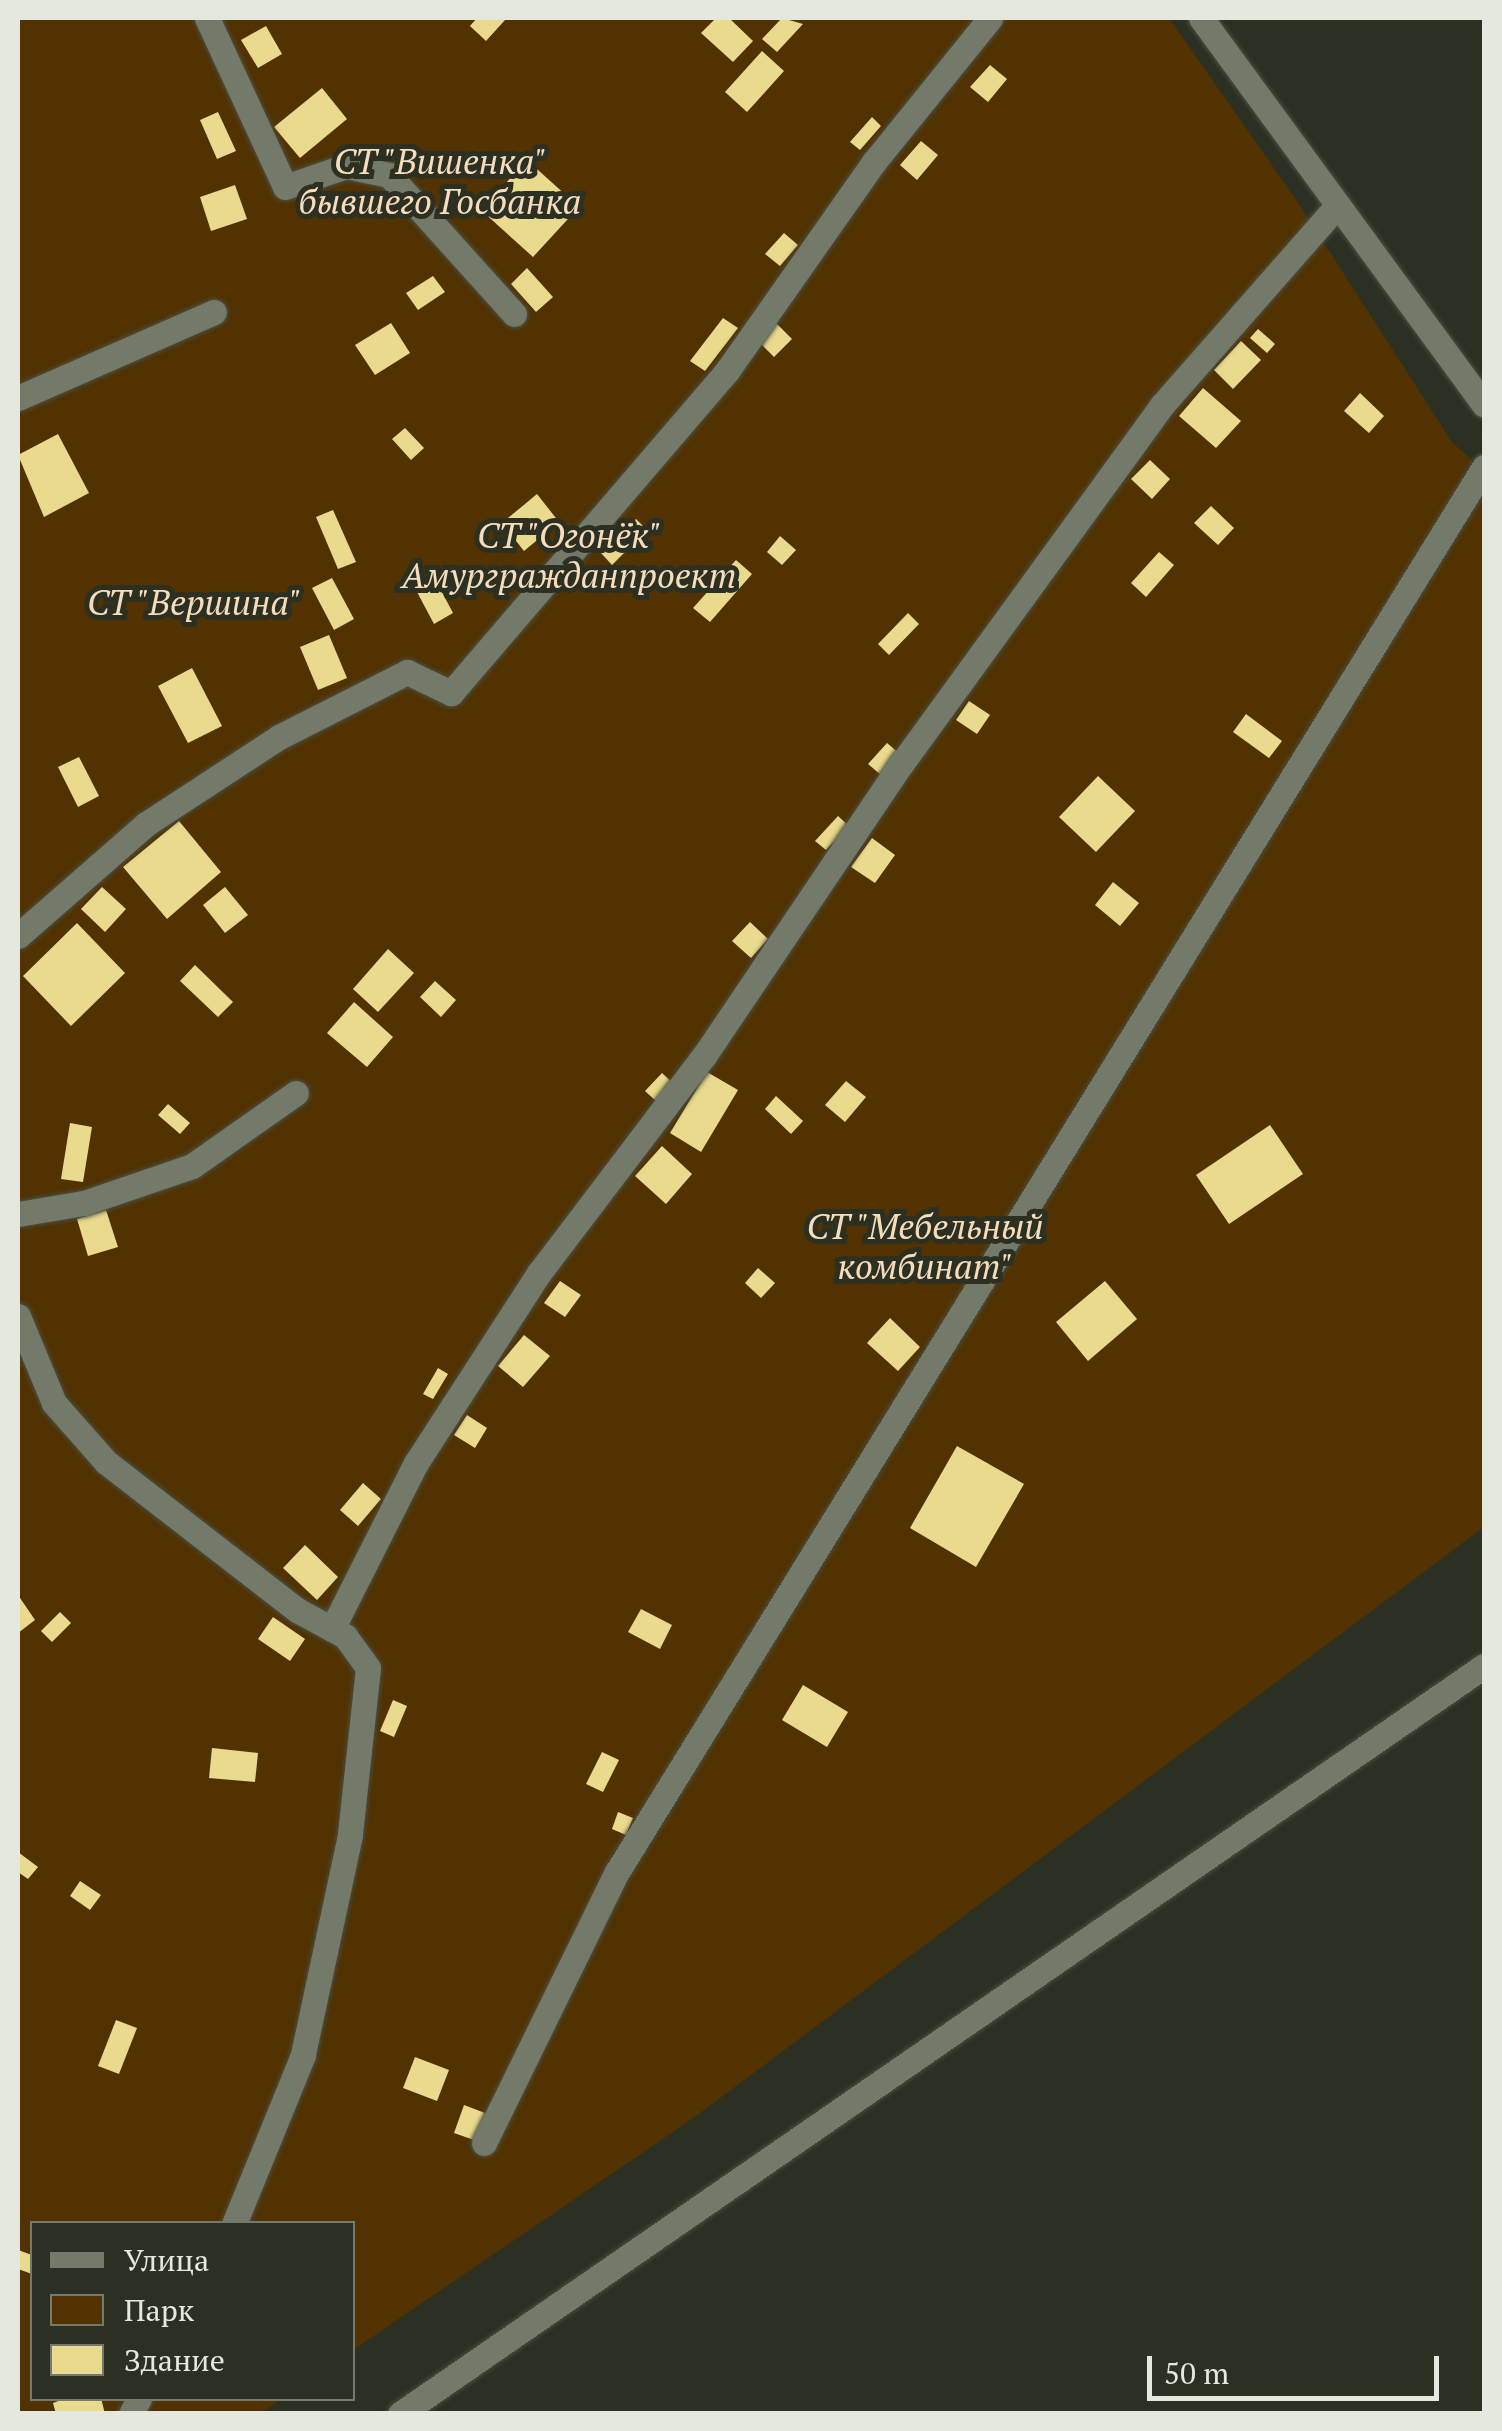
<!DOCTYPE html>
<html>
<head>
<meta charset="utf-8">
<style>
	body { margin:0 }
	#map { position:relative; width:1502px; height:2431px; overflow:hidden; background:#2b3022; font-family:"PT Serif",serif }
	div>[style] { position:absolute }
	.green>* { inset:0; background:#523200 }
	.building>* { inset:0; background:#eada8d }
	.roads { filter:drop-shadow(0 0 2px #4a4e42) drop-shadow(0 0 2px #4a4e42) }
	.minor>* { height:25px; margin:-12.5px; padding:0 12.5px; transform-origin:12.5px; border-radius:12.5px; background:#747a6a }
	span { translate:-50% -50%; white-space:nowrap; text-align:center; line-height:1.15; -webkit-text-stroke:10px #2b3022; paint-order:stroke }
	.park-label { font-size:35px; color:#f7dcbc; font-style:italic }
	.frame { position:absolute; inset:0; border:20px solid #e5e8df; pointer-events:none }
	.legend { position:absolute; left:30px; top:2221px; width:325px; height:180px; box-sizing:border-box; background:#2b3022; border:2px solid #757a6e; margin:0; padding:12px 18px; list-style:none; font-size:30px; color:#e5e8df }
	.legend li { display:flex; align-items:center; gap:20px; height:50px }
	.legend b { width:50px; border:2px solid #757a6e }
	.scale { position:absolute; left:1147px; top:2356px; width:292px; height:45px; box-sizing:border-box; border:5px solid #e5e8df; border-top:0; padding-left:12px; font-size:30px; line-height:35px; white-space:nowrap; color:#e5e8df; -webkit-text-stroke:8px #2b3022; paint-order:stroke }
</style>
</head>
<body>
<div id="map">
	<div class="green">
		<div style="clip-path:polygon(18px 18px,1169px 18px,1297px 201px,1452px 442px,1484px 471px,1484px 1527px,692px 2119px,353px 2350px,352px 2224px,32px 2224px,32px 2398px,282px 2399px,260px 2413px,18px 2413px)"></div>
	</div>
	<div class="building">
		<div style="clip-path:polygon(477px 18px,502px 18px,505px 20px,486px 41px,470px 26px)"></div>
		<div style="clip-path:polygon(716px 18px,729px 18px,753px 41px,733px 62px,701px 33px)"></div>
		<div style="clip-path:polygon(782px 18px,803px 24px,777px 52px,762px 39px)"></div>
		<div style="clip-path:polygon(266px 26px,282px 54px,258px 68px,241px 40px)"></div>
		<div style="clip-path:polygon(762px 51px,784px 71px,747px 112px,725px 92px)"></div>
		<div style="clip-path:polygon(990px 65px,1007px 79px,988px 102px,970px 87px)"></div>
		<div style="clip-path:polygon(322px 88px,347px 119px,300px 158px,274px 127px)"></div>
		<div style="clip-path:polygon(218px 112px,236px 151px,217px 159px,200px 120px)"></div>
		<div style="clip-path:polygon(872px 117px,881px 126px,860px 150px,850px 142px)"></div>
		<div style="clip-path:polygon(921px 141px,938px 155px,917px 180px,900px 165px)"></div>
		<div style="clip-path:polygon(527px 160px,579px 207px,533px 257px,481px 210px)"></div>
		<div style="clip-path:polygon(235px 185px,247px 219px,211px 231px,200px 197px)"></div>
		<div style="clip-path:polygon(784px 233px,798px 245px,780px 266px,765px 254px)"></div>
		<div style="clip-path:polygon(527px 268px,553px 297px,536px 312px,511px 284px)"></div>
		<div style="clip-path:polygon(433px 276px,445px 292px,418px 310px,406px 293px)"></div>
		<div style="clip-path:polygon(723px 318px,738px 328px,705px 371px,690px 361px)"></div>
		<div style="clip-path:polygon(391px 323px,410px 353px,375px 375px,355px 345px)"></div>
		<div style="clip-path:polygon(776px 323px,792px 339px,774px 357px,758px 341px)"></div>
		<div style="clip-path:polygon(1258px 329px,1275px 344px,1267px 353px,1250px 338px)"></div>
		<div style="clip-path:polygon(1241px 341px,1261px 360px,1233px 389px,1214px 370px)"></div>
		<div style="clip-path:polygon(1203px 388px,1241px 421px,1216px 448px,1179px 416px)"></div>
		<div style="clip-path:polygon(1360px 393px,1384px 416px,1369px 433px,1344px 411px)"></div>
		<div style="clip-path:polygon(405px 428px,424px 448px,411px 460px,392px 439px)"></div>
		<div style="clip-path:polygon(58px 434px,89px 493px,44px 517px,18px 455px)"></div>
		<div style="clip-path:polygon(1150px 460px,1170px 479px,1152px 499px,1131px 479px)"></div>
		<div style="clip-path:polygon(537px 494px,559px 522px,524px 551px,502px 523px)"></div>
		<div style="clip-path:polygon(1211px 506px,1234px 528px,1218px 545px,1194px 523px)"></div>
		<div style="clip-path:polygon(333px 510px,356px 562px,338px 569px,316px 517px)"></div>
		<div style="clip-path:polygon(636px 519px,647px 530px,612px 565px,601px 553px)"></div>
		<div style="clip-path:polygon(780px 536px,796px 550px,782px 565px,767px 552px)"></div>
		<div style="clip-path:polygon(1159px 552px,1174px 565px,1146px 597px,1131px 583px)"></div>
		<div style="clip-path:polygon(736px 560px,752px 574px,710px 622px,693px 608px)"></div>
		<div style="clip-path:polygon(332px 578px,354px 619px,334px 630px,312px 588px)"></div>
		<div style="clip-path:polygon(436px 581px,453px 613px,434px 624px,417px 592px)"></div>
		<div style="clip-path:polygon(908px 613px,919px 624px,889px 655px,878px 644px)"></div>
		<div style="clip-path:polygon(329px 635px,347px 678px,318px 690px,300px 647px)"></div>
		<div style="clip-path:polygon(192px 668px,222px 726px,188px 743px,158px 686px)"></div>
		<div style="clip-path:polygon(969px 701px,990px 715px,977px 734px,956px 720px)"></div>
		<div style="clip-path:polygon(1246px 714px,1282px 741px,1269px 758px,1233px 732px)"></div>
		<div style="clip-path:polygon(887px 743px,900px 754px,881px 775px,868px 764px)"></div>
		<div style="clip-path:polygon(79px 757px,99px 796px,78px 807px,58px 767px)"></div>
		<div style="clip-path:polygon(1098px 776px,1135px 811px,1096px 852px,1059px 817px)"></div>
		<div style="clip-path:polygon(838px 816px,849px 826px,826px 850px,815px 841px)"></div>
		<div style="clip-path:polygon(179px 821px,221px 872px,167px 919px,123px 867px)"></div>
		<div style="clip-path:polygon(872px 838px,895px 855px,875px 883px,851px 867px)"></div>
		<div style="clip-path:polygon(1113px 882px,1139px 903px,1120px 926px,1095px 905px)"></div>
		<div style="clip-path:polygon(102px 887px,126px 909px,105px 932px,81px 909px)"></div>
		<div style="clip-path:polygon(225px 887px,248px 915px,225px 933px,203px 905px)"></div>
		<div style="clip-path:polygon(750px 922px,768px 939px,751px 958px,732px 941px)"></div>
		<div style="clip-path:polygon(77px 923px,125px 973px,71px 1026px,23px 976px)"></div>
		<div style="clip-path:polygon(388px 949px,414px 973px,378px 1012px,353px 989px)"></div>
		<div style="clip-path:polygon(195px 965px,233px 1002px,218px 1017px,180px 981px)"></div>
		<div style="clip-path:polygon(435px 981px,456px 1000px,441px 1017px,420px 997px)"></div>
		<div style="clip-path:polygon(354px 1002px,393px 1037px,367px 1067px,327px 1033px)"></div>
		<div style="clip-path:polygon(707px 1072px,738px 1090px,701px 1152px,670px 1133px)"></div>
		<div style="clip-path:polygon(662px 1073px,674px 1084px,657px 1102px,645px 1091px)"></div>
		<div style="clip-path:polygon(846px 1081px,866px 1097px,845px 1122px,825px 1105px)"></div>
		<div style="clip-path:polygon(776px 1096px,803px 1121px,791px 1134px,765px 1109px)"></div>
		<div style="clip-path:polygon(168px 1104px,190px 1123px,180px 1134px,158px 1115px)"></div>
		<div style="clip-path:polygon(70px 1123px,92px 1127px,83px 1182px,61px 1179px)"></div>
		<div style="clip-path:polygon(1270px 1125px,1303px 1174px,1229px 1224px,1196px 1175px)"></div>
		<div style="clip-path:polygon(662px 1146px,692px 1174px,666px 1204px,635px 1176px)"></div>
		<div style="clip-path:polygon(106px 1210px,118px 1247px,88px 1256px,77px 1219px)"></div>
		<div style="clip-path:polygon(758px 1268px,775px 1283px,761px 1298px,745px 1283px)"></div>
		<div style="clip-path:polygon(560px 1281px,581px 1295px,565px 1317px,544px 1303px)"></div>
		<div style="clip-path:polygon(1105px 1281px,1137px 1319px,1088px 1361px,1056px 1322px)"></div>
		<div style="clip-path:polygon(890px 1318px,920px 1347px,898px 1371px,867px 1343px)"></div>
		<div style="clip-path:polygon(524px 1335px,550px 1356px,523px 1387px,498px 1366px)"></div>
		<div style="clip-path:polygon(438px 1368px,448px 1374px,433px 1399px,423px 1394px)"></div>
		<div style="clip-path:polygon(467px 1415px,487px 1428px,475px 1448px,454px 1435px)"></div>
		<div style="clip-path:polygon(957px 1446px,1024px 1484px,976px 1567px,910px 1528px)"></div>
		<div style="clip-path:polygon(363px 1483px,381px 1499px,358px 1526px,340px 1510px)"></div>
		<div style="clip-path:polygon(305px 1545px,338px 1577px,317px 1600px,283px 1568px)"></div>
		<div style="clip-path:polygon(18px 1595px,35px 1620px,18px 1633px)"></div>
		<div style="clip-path:polygon(641px 1609px,672px 1625px,660px 1649px,628px 1632px)"></div>
		<div style="clip-path:polygon(60px 1612px,71px 1623px,52px 1642px,41px 1631px)"></div>
		<div style="clip-path:polygon(273px 1617px,305px 1639px,290px 1661px,258px 1639px)"></div>
		<div style="clip-path:polygon(803px 1685px,848px 1712px,827px 1747px,782px 1720px)"></div>
		<div style="clip-path:polygon(393px 1700px,407px 1706px,394px 1737px,380px 1731px)"></div>
		<div style="clip-path:polygon(212px 1748px,258px 1753px,255px 1782px,209px 1778px)"></div>
		<div style="clip-path:polygon(602px 1752px,619px 1760px,603px 1792px,586px 1784px)"></div>
		<div style="clip-path:polygon(618px 1812px,633px 1818px,626px 1835px,612px 1829px)"></div>
		<div style="clip-path:polygon(18px 1852px,38px 1867px,28px 1879px,18px 1872px)"></div>
		<div style="clip-path:polygon(80px 1881px,101px 1895px,90px 1910px,70px 1896px)"></div>
		<div style="clip-path:polygon(116px 2020px,137px 2028px,119px 2074px,98px 2066px)"></div>
		<div style="clip-path:polygon(415px 2057px,449px 2070px,437px 2101px,403px 2088px)"></div>
		<div style="clip-path:polygon(464px 2105px,485px 2113px,474px 2140px,454px 2133px)"></div>
		<div style="clip-path:polygon(18px 2250px,32px 2255px,32px 2274px,18px 2269px)"></div>
		<div style="clip-path:polygon(66px 2398px,101px 2398px,105px 2414px,56px 2414px,53px 2403px)"></div>
	</div>
	<div class="roads">
		<div class="minor">
			<div style="left:207px;top:18px;width:186px;rotate:65.2deg"></div>
			<div style="left:285px;top:187px;width:65px;rotate:-19deg"></div>
			<div style="left:346px;top:166px;width:44px;rotate:11.8deg"></div>
			<div style="left:389px;top:175px;width:187px;rotate:48deg"></div>
			<div style="left:1201px;top:18px;width:479px;rotate:53.8deg"></div>
			<div style="left:18px;top:398px;width:214px;rotate:-23.7deg"></div>
			<div style="left:18px;top:936px;width:170px;rotate:-41.2deg"></div>
			<div style="left:146px;top:824px;width:159px;rotate:-33.2deg"></div>
			<div style="left:279px;top:737px;width:144px;rotate:-26.9deg"></div>
			<div style="left:407px;top:672px;width:49px;rotate:25.5deg"></div>
			<div style="left:451px;top:693px;width:424px;rotate:-49.4deg"></div>
			<div style="left:727px;top:371px;width:256px;rotate:-54.9deg"></div>
			<div style="left:874px;top:162px;width:185px;rotate:-51.1deg"></div>
			<div style="left:18px;top:1214px;width:67px;rotate:-9.5deg"></div>
			<div style="left:84px;top:1203px;width:114px;rotate:-18.9deg"></div>
			<div style="left:192px;top:1166px;width:127px;rotate:-35.1deg"></div>
			<div style="left:18px;top:1316px;width:94px;rotate:67.5deg"></div>
			<div style="left:54px;top:1403px;width:79px;rotate:48.6deg"></div>
			<div style="left:106px;top:1462px;width:242px;rotate:37.8deg"></div>
			<div style="left:297px;top:1610px;width:55px;rotate:28.4deg"></div>
			<div style="left:345px;top:1636px;width:39px;rotate:54deg"></div>
			<div style="left:368px;top:1668px;width:168px;rotate:96.2deg"></div>
			<div style="left:350px;top:1835px;width:225px;rotate:102.1deg"></div>
			<div style="left:303px;top:2055px;width:183px;rotate:112.2deg"></div>
			<div style="left:332px;top:1629px;width:186px;rotate:-63.2deg"></div>
			<div style="left:416px;top:1463px;width:226px;rotate:-57.1deg"></div>
			<div style="left:539px;top:1273px;width:273px;rotate:-52.8deg"></div>
			<div style="left:704px;top:1056px;width:354px;rotate:-56deg"></div>
			<div style="left:902px;top:763px;width:442px;rotate:-54deg"></div>
			<div style="left:1162px;top:405px;width:266px;rotate:-48.7deg"></div>
			<div style="left:484px;top:2143px;width:302px;rotate:-63.9deg"></div>
			<div style="left:617px;top:1872px;width:1651px;rotate:-58.32deg"></div>
			<div style="left:131px;top:2414px;width:18px;rotate:-63deg"></div>
			<div style="left:400px;top:2414px;width:1317px;rotate:-34.61deg"></div>
		</div>
	</div>
	<div class="park-label">
		<span style="left:440px;top:181px">СТ "Вишенка"<br>бывшего Госбанка</span>
		<span style="left:569px;top:555px">СТ "Огонёк"<br>Амургражданпроект</span>
		<span style="left:194px;top:602px">СТ "Вершина"</span>
		<span style="left:925px;top:1246px">СТ "Мебельный<br>комбинат"</span>
	</div>
	<div class="frame"></div>
	<ul class="legend">
	<li><b style="height:12px;background:#747a6a"></b>Улица</li>
	<li><b style="height:28px;background:#523200"></b>Парк</li>
	<li><b style="height:28px;background:#eada8d"></b>Здание</li>
	</ul>
	<div class="scale">50 m</div>
</div>
</body>
</html>
